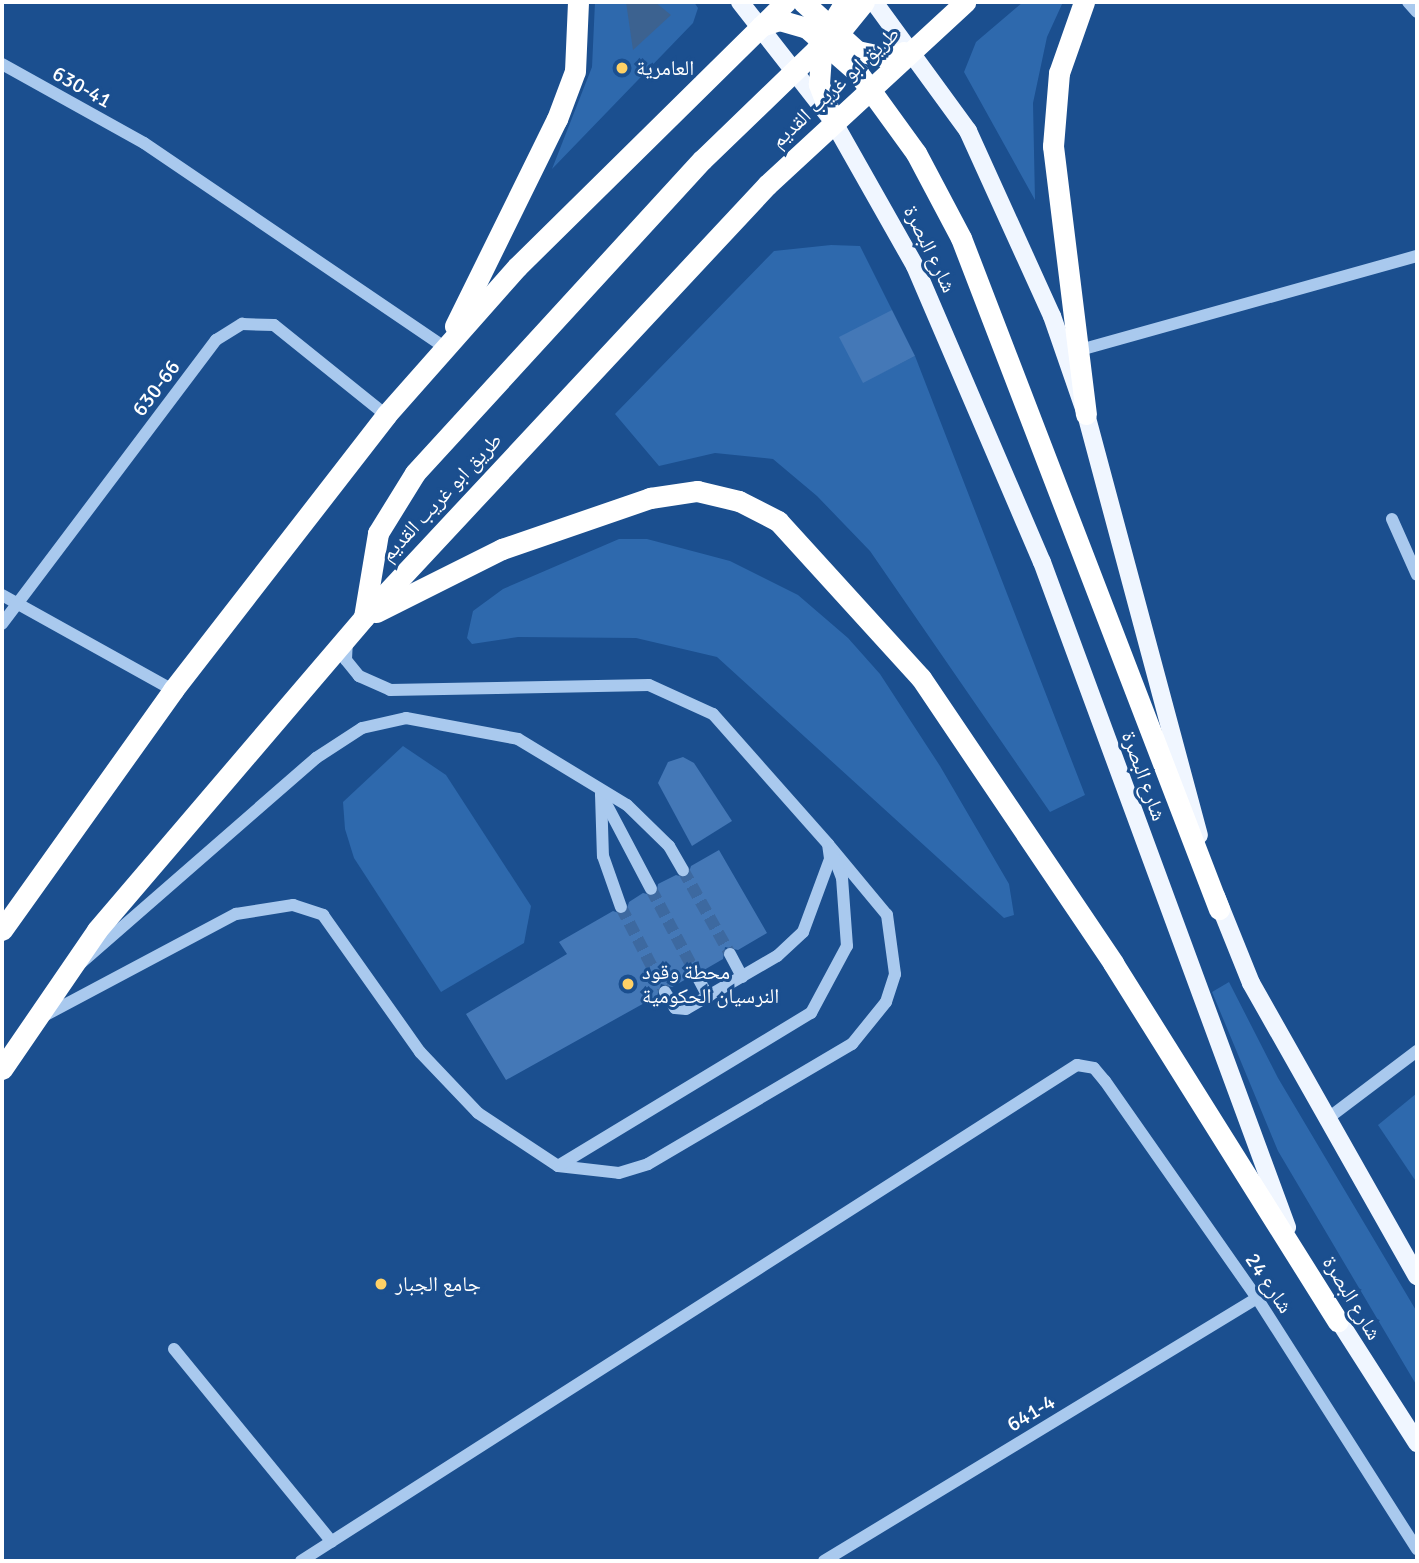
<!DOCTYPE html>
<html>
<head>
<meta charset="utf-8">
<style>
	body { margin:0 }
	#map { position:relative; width:1419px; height:1563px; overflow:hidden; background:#1b4f8f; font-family:Signika,"Noto Naskh Arabic",sans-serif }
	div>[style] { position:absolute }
	.green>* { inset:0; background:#2e69ad }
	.water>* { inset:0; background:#3c6290 }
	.building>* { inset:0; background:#4478b7 }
	.minor-tunnel>* { height:12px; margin-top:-6px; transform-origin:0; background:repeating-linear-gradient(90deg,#3d69a0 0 12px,transparent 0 18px) }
	.minor>* { height:12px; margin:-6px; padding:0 6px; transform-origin:6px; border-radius:6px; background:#a9c9ee }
	.major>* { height:18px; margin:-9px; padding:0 9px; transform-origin:9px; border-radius:9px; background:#f0f6ff }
	.highway>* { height:21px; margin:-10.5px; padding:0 10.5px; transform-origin:10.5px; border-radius:10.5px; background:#fff }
	.dots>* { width:19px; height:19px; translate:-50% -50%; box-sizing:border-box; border:4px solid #1b4f8f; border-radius:50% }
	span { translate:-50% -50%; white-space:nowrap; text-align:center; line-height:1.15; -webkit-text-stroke:6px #1b4f8f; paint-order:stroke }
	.poi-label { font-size:21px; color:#fff }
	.left { translate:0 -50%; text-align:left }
	.street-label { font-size:21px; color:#fff }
	.frame { position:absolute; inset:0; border:4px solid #fff; pointer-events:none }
</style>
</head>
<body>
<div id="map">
	<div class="green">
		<div style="clip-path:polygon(595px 2px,694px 2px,698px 8px,693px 23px,552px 169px,592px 67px)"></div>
		<div style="clip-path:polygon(1023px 2px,1063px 2px,1047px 37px,1033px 103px,1035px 200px,964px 72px,976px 42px)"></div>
		<div style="clip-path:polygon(831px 245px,860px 246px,892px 310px,863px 382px,915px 356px,1085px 795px,1050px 812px,870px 551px,817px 496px,773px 459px,715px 453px,659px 466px,615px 414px,774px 251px)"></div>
		<div style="clip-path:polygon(619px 539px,647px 539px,730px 561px,798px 595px,848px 638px,880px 674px,940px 766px,1009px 884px,1014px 915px,1004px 918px,717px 657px,636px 638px,518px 637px,472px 644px,467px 638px,473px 611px,503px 589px)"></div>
		<div style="clip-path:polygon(403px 746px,446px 775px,531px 906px,524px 943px,441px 992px,354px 858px,345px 829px,343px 802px)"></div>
		<div style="clip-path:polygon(1229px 982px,1278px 1078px,1417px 1312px,1417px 1386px,1278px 1151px,1212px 992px)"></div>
		<div style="clip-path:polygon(1417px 1093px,1417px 1183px,1378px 1125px)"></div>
	</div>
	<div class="water">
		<div style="clip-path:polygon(626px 2px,655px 2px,671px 15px,633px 50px)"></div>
	</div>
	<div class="building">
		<div style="clip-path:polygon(892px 310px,915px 356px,863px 383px,839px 337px)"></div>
		<div style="clip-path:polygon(683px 757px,694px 763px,732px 821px,692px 846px,658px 783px,668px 762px)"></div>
		<div style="clip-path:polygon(719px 850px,767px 933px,738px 950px,725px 947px,723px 959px,704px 970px,691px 967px,688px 978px,672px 987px,661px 984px,657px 996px,506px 1080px,466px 1014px,567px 954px,559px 942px,613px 911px,625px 915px,629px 902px,643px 893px,656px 896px,658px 884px,676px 875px,687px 878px,691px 866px)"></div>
	</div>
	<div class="minor-tunnel">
		<div style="left:683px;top:870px;width:96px;rotate:60.8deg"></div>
		<div style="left:651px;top:889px;width:96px;rotate:62.1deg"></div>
		<div style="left:621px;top:907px;width:96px;rotate:62.6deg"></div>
	</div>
	<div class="minor">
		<div style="left:1408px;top:2px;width:13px;rotate:48deg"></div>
		<div style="left:2px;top:64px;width:162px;rotate:29.1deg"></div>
		<div style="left:144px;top:143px;width:363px;rotate:34.2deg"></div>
		<div style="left:1080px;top:350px;width:350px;rotate:-15.6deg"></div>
		<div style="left:1392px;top:519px;width:61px;rotate:65.9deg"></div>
		<div style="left:2px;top:595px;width:196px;rotate:29.1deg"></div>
		<div style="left:2px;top:624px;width:356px;rotate:-53deg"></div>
		<div style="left:216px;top:340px;width:31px;rotate:-32deg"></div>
		<div style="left:242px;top:324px;width:32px;rotate:2deg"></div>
		<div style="left:274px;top:325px;width:144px;rotate:38.8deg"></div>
		<div style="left:347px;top:640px;width:20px;rotate:93deg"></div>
		<div style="left:346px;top:660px;width:21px;rotate:51deg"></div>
		<div style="left:359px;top:676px;width:34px;rotate:24deg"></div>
		<div style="left:390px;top:690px;width:259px;rotate:-1.1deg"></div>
		<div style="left:649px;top:685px;width:70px;rotate:24.4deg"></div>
		<div style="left:713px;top:714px;width:174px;rotate:48.5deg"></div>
		<div style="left:828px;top:844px;width:15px;rotate:82deg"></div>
		<div style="left:830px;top:859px;width:78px;rotate:110.3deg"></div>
		<div style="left:803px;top:932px;width:35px;rotate:137deg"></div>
		<div style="left:777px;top:956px;width:105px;rotate:149.8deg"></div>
		<div style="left:686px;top:1009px;width:11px;rotate:-175deg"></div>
		<div style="left:675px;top:1008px;width:19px;rotate:-122deg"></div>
		<div style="left:601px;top:794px;width:62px;rotate:88.2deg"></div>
		<div style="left:603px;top:856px;width:54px;rotate:70.6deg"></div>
		<div style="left:601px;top:794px;width:107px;rotate:62.2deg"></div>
		<div style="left:730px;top:954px;width:26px;rotate:62deg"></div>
		<div style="left:81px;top:963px;width:312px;rotate:-41.1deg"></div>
		<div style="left:316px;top:758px;width:55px;rotate:-33.1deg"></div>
		<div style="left:362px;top:728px;width:45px;rotate:-12.8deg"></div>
		<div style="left:406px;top:718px;width:114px;rotate:10.6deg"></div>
		<div style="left:518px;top:739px;width:127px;rotate:31.2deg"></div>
		<div style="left:627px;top:805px;width:59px;rotate:44.3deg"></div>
		<div style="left:669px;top:846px;width:28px;rotate:60deg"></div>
		<div style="left:696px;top:974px;width:26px;rotate:62deg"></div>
		<div style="left:40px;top:1018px;width:222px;rotate:-28deg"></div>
		<div style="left:236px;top:914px;width:58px;rotate:-9deg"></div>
		<div style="left:293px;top:905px;width:32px;rotate:18deg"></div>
		<div style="left:323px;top:915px;width:168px;rotate:54.7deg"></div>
		<div style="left:420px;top:1052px;width:84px;rotate:46.4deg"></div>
		<div style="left:478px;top:1113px;width:96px;rotate:33.5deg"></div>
		<div style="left:558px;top:1166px;width:61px;rotate:6.5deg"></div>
		<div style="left:619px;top:1173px;width:30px;rotate:-17deg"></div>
		<div style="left:648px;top:1164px;width:237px;rotate:-30.5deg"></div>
		<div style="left:852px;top:1044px;width:54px;rotate:-51deg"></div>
		<div style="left:886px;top:1002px;width:29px;rotate:-72deg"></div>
		<div style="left:895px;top:974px;width:60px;rotate:-97.7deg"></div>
		<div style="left:887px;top:915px;width:92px;rotate:-129.7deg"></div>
		<div style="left:1327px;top:1119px;width:113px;rotate:-37.1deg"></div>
		<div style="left:558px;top:1166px;width:296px;rotate:-31.2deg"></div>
		<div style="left:811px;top:1013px;width:76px;rotate:-61.8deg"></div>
		<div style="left:847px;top:946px;width:68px;rotate:-94.2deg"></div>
		<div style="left:842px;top:878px;width:28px;rotate:-111deg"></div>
		<div style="left:174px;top:1349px;width:249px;rotate:50.7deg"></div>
		<div style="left:301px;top:1561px;width:921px;rotate:-32.59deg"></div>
		<div style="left:1077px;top:1065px;width:17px;rotate:10deg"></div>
		<div style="left:1094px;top:1068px;width:17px;rotate:50deg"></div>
		<div style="left:1105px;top:1081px;width:265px;rotate:55deg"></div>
		<div style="left:1257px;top:1298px;width:298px;rotate:57.5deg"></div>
		<div style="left:824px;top:1561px;width:507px;rotate:-31.27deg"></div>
	</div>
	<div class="major">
		<div style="left:740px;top:2px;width:151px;rotate:52deg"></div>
		<div style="left:833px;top:121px;width:167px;rotate:60.5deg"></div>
		<div style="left:915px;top:266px;width:322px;rotate:66.8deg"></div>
		<div style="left:1042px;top:562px;width:709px;rotate:69.78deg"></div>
		<div style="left:874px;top:2px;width:160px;rotate:53.9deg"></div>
		<div style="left:968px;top:131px;width:203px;rotate:65.6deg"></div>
		<div style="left:1052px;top:316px;width:104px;rotate:70.9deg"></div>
		<div style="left:1086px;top:414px;width:436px;rotate:75deg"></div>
		<div style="left:1216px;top:896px;width:94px;rotate:68.1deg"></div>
		<div style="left:1251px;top:983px;width:337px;rotate:60.5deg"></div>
		<div style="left:1332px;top:1310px;width:158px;rotate:57.4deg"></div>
	</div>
	<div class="highway">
		<div style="left:803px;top:2px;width:73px;rotate:42.2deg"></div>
		<div style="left:857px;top:51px;width:35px;rotate:12deg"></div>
		<div style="left:891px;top:58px;width:14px;rotate:-25deg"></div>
		<div style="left:1084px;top:2px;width:75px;rotate:109.4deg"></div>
		<div style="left:1059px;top:73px;width:73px;rotate:94.7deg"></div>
		<div style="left:1053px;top:146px;width:270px;rotate:83deg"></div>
		<div style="left:761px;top:26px;width:19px;rotate:-18deg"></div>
		<div style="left:779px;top:20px;width:29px;rotate:16deg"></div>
		<div style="left:807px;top:28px;width:68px;rotate:41.4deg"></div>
		<div style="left:858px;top:73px;width:99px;rotate:54.1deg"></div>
		<div style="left:916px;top:153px;width:96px;rotate:62.1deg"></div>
		<div style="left:961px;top:238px;width:719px;rotate:68.97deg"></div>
		<div style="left:833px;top:121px;width:40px;rotate:-111deg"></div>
		<div style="left:819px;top:84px;width:29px;rotate:-86deg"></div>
		<div style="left:821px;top:55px;width:68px;rotate:-50.9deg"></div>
		<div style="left:455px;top:326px;width:231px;rotate:-63.8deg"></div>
		<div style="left:557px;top:119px;width:51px;rotate:-69.4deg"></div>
		<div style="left:575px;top:71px;width:69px;rotate:-87.5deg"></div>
		<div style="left:376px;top:612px;width:141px;rotate:-26.6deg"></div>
		<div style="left:502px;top:549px;width:157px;rotate:-19deg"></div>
		<div style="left:650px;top:498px;width:48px;rotate:-8.5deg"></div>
		<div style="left:697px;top:491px;width:43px;rotate:13.4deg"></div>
		<div style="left:739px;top:501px;width:44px;rotate:27.1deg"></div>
		<div style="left:778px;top:521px;width:212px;rotate:47.7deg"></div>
		<div style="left:921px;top:678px;width:344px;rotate:56deg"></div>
		<div style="left:1113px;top:963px;width:423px;rotate:57.9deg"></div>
		<div style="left:364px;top:617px;width:85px;rotate:-80.5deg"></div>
		<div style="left:378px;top:533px;width:70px;rotate:-58.3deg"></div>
		<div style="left:415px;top:473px;width:425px;rotate:-47.5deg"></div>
		<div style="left:702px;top:160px;width:158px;rotate:-44deg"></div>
		<div style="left:816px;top:50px;width:56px;rotate:-58.9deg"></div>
		<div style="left:2px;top:930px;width:295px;rotate:-54.5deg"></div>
		<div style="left:173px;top:690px;width:348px;rotate:-52.2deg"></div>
		<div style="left:386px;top:415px;width:198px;rotate:-48.5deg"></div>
		<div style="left:517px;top:267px;width:378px;rotate:-44.6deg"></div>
		<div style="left:2px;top:1069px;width:168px;rotate:-55.6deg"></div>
		<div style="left:97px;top:930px;width:411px;rotate:-49.5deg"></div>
		<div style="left:364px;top:617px;width:591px;rotate:-46.99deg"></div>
		<div style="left:767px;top:185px;width:270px;rotate:-42.7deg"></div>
	</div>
	<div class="dots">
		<div style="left:622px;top:68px;background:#ffd166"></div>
		<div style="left:628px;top:984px;background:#ffd166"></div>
		<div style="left:381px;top:1284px;background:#ffd166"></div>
	</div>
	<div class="poi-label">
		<span class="left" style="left:636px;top:68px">العامرية</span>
		<span class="left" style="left:642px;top:984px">محطة وقود<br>النرسيان الحكومية</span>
		<span class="left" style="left:395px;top:1284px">جامع الجبار</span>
	</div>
	<div class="street-label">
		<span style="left:82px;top:87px;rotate:29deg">630-41</span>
		<span style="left:835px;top:87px;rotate:-43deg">طريق ابو غريب القديم</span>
		<span style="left:930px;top:249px;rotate:64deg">شارع البصرة</span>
		<span style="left:156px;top:388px;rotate:-53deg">630-66</span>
		<span style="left:441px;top:497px;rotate:-47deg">طريق ابو غريب القديم</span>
		<span style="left:1144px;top:776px;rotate:70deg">شارع البصرة</span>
		<span style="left:1269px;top:1283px;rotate:56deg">شارع 24</span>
		<span style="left:1352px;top:1298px;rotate:59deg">شارع البصرة</span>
		<span style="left:1031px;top:1413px;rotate:-31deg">641-4</span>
	</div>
	<div class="frame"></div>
</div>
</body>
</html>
